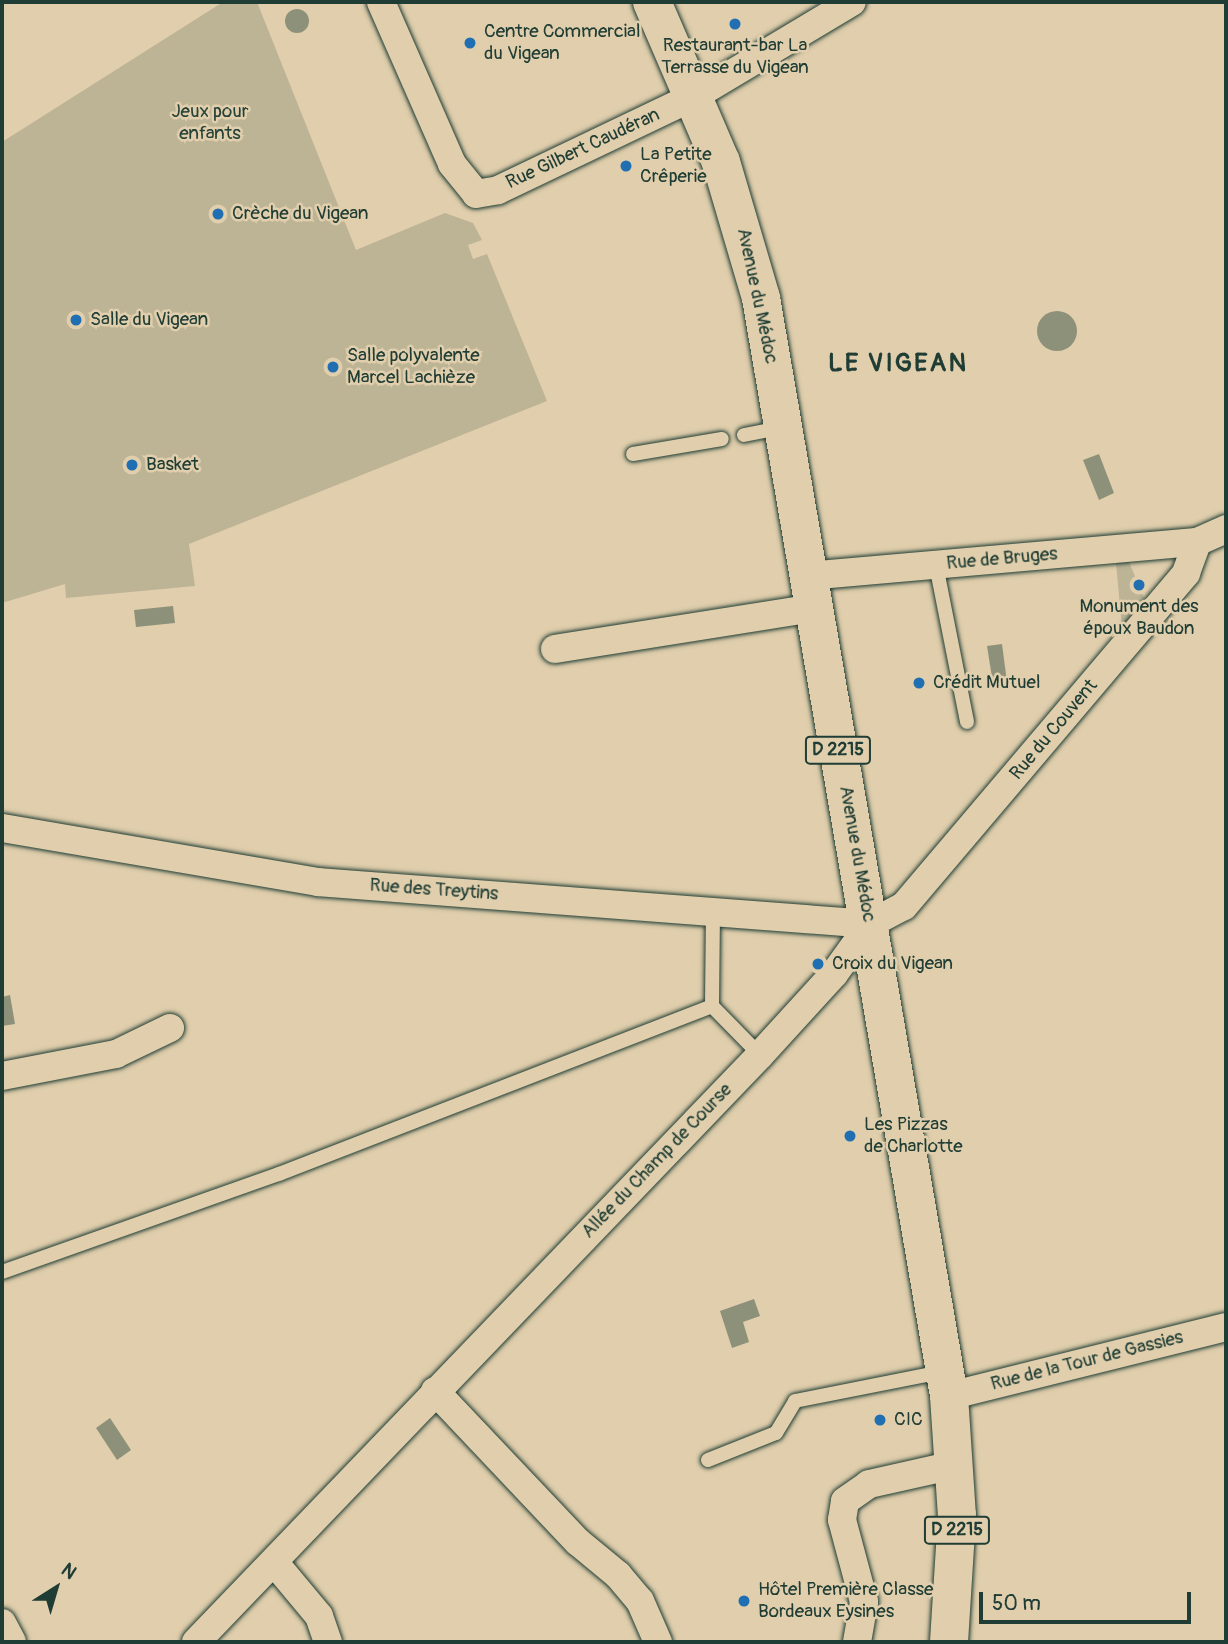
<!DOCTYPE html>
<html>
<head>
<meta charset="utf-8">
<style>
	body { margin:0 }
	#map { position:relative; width:1228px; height:1644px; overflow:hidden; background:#e0ceac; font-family:Pangolin,sans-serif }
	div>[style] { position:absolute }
	.green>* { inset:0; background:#bdb496 }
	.water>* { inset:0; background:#8e917a }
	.round { border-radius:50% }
	.roads { filter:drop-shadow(0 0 2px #1f3d34) drop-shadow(0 0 2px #1f3d34) }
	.lane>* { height:14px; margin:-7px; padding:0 7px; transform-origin:7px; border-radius:7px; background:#e0ceac }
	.street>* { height:28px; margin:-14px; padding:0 14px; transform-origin:14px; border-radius:14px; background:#e0ceac }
	.primary>* { height:38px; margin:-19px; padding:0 19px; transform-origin:19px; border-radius:19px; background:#e0ceac }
	.dots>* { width:19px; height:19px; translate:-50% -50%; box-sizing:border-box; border:4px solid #e0ceac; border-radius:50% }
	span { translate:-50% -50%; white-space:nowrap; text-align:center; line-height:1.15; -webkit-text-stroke:5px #e0ceac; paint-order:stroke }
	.shield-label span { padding:2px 5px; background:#e0ceac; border:2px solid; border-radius:5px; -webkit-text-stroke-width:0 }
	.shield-label { font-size:18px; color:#1f3d34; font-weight:700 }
	.poi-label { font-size:19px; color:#1f3d34 }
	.left { translate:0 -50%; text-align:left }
	.park-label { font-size:19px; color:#274339 }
	.street-label { font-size:19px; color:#1f3d34 }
	.district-label { font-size:26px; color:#1f3d34; font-weight:700; letter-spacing:2px }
	.frame { position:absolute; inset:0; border:4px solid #1f3d34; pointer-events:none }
	.north { position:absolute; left:21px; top:1553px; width:70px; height:70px; -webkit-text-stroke:5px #e0ceac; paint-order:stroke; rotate:37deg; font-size:19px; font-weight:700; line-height:28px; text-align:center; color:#1f3d34 }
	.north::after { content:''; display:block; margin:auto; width:24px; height:32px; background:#1f3d34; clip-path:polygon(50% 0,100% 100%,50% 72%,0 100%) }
	.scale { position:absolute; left:979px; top:1592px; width:212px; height:32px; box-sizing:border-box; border:4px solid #1f3d34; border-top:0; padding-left:9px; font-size:21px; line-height:24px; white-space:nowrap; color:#1f3d34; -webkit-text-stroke:5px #e0ceac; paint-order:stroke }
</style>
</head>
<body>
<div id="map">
	<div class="green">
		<div style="clip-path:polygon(223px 2px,257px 2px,356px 250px,445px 213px,473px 223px,482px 240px,468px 245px,473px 259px,487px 254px,547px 401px,189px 544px,195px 586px,66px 598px,65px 584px,2px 603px,2px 142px)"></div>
		<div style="clip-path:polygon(1129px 562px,1145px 600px,1122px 628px,1116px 563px)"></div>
	</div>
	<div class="water">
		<div class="round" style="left:285px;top:9px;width:24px;height:24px"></div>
		<div class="round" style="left:1037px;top:311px;width:40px;height:40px"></div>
		<div style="clip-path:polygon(1099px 454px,1114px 493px,1099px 500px,1083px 460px)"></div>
		<div style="clip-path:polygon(173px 606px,175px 623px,136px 627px,134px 610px)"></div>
		<div style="clip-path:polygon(1002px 644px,1007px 682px,993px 684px,987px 646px)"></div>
		<div style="clip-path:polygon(10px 995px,15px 1024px,2px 1026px,2px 997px)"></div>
		<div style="clip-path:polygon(754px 1299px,760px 1316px,743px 1322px,749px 1342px,732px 1348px,720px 1311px)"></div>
		<div style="clip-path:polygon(110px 1418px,131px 1450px,117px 1460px,96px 1428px)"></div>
	</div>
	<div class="roads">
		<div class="lane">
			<div style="left:744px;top:435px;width:38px;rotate:-11deg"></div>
			<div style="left:633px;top:454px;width:90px;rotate:-9.6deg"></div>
			<div style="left:936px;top:565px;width:160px;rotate:78.8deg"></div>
			<div style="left:712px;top:1006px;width:69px;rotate:45.6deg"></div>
			<div style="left:2px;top:1272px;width:294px;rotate:-19.5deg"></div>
			<div style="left:279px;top:1174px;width:464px;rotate:-21.2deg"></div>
			<div style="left:712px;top:1006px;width:96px;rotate:-89.4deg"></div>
			<div style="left:708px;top:1460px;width:73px;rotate:-21.7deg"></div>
			<div style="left:776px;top:1433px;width:37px;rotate:-59deg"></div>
			<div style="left:795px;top:1401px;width:150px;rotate:-11.2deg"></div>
		</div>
		<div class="street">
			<div style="left:381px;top:2px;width:177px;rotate:66.3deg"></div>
			<div style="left:452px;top:164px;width:38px;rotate:51deg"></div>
			<div style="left:476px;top:194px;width:22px;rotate:-10deg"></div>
			<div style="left:498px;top:190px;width:216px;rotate:-25.5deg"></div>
			<div style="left:693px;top:97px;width:185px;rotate:-30.9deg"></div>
			<div style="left:807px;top:576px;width:391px;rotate:-5deg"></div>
			<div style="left:1197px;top:542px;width:32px;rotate:-24deg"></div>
			<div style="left:555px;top:649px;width:261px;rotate:-9deg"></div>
			<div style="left:2px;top:828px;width:320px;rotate:9.7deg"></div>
			<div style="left:317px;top:882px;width:555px;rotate:4.34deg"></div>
			<div style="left:870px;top:924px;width:38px;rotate:-28deg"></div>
			<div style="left:904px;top:906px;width:436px;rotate:-49.7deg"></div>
			<div style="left:1186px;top:573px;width:33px;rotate:-70deg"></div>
			<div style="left:2px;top:1076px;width:116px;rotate:-10.9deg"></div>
			<div style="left:116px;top:1054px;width:60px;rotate:-25.7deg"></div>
			<div style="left:435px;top:1391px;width:208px;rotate:46.6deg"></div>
			<div style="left:578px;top:1542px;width:52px;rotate:39.5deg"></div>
			<div style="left:618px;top:1575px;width:34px;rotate:50deg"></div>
			<div style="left:640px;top:1601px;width:45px;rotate:66.3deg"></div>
			<div style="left:949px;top:1396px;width:285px;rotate:-14deg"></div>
			<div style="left:274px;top:1562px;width:70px;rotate:50.2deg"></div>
			<div style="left:319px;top:1616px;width:28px;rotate:71deg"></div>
			<div style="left:2px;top:1623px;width:21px;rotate:62deg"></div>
			<div style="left:196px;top:1642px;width:814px;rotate:-46.14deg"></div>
			<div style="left:760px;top:1055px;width:110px;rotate:-47.6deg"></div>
			<div style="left:834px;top:974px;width:62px;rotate:-54.2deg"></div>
			<div style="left:857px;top:1642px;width:41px;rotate:-80.1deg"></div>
			<div style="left:864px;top:1602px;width:85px;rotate:-105deg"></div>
			<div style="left:842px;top:1520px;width:19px;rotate:-81deg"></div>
			<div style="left:845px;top:1501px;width:29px;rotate:-35deg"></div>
			<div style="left:869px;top:1484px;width:87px;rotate:-12.6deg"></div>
		</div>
		<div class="primary">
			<div style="left:652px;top:2px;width:174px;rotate:66.7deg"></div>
			<div style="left:721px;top:162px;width:142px;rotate:73.6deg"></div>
			<div style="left:761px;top:298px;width:1114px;rotate:80.28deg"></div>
			<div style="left:949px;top:1396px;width:119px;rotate:86.2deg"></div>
			<div style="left:957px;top:1515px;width:127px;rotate:93.6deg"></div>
		</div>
	</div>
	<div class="dots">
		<div style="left:735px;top:24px;background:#1f6fb2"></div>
		<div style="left:470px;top:43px;background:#1f6fb2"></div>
		<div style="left:626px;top:166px;background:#1f6fb2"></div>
		<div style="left:218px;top:214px;background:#1f6fb2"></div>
		<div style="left:76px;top:320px;background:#1f6fb2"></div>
		<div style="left:333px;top:367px;background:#1f6fb2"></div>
		<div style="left:132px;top:465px;background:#1f6fb2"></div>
		<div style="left:1139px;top:585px;background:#1f6fb2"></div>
		<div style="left:919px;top:683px;background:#1f6fb2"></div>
		<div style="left:818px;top:964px;background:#1f6fb2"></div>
		<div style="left:850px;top:1136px;background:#1f6fb2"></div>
		<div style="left:880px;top:1420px;background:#1f6fb2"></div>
		<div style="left:744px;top:1601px;background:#1f6fb2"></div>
	</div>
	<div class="shield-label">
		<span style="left:838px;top:750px">D 2215</span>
		<span style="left:957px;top:1530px">D 2215</span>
	</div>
	<div class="poi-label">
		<span class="left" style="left:484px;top:43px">Centre Commercial<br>du Vigean</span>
		<span style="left:735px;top:57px">Restaurant-bar La<br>Terrasse du Vigean</span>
		<span class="left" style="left:640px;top:166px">La Petite<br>Crêperie</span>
		<span class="left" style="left:232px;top:214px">Crèche du Vigean</span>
		<span class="left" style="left:90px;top:320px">Salle du Vigean</span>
		<span class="left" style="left:347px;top:367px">Salle polyvalente<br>Marcel Lachièze</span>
		<span class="left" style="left:146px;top:465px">Basket</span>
		<span style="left:1139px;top:618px">Monument des<br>époux Baudon</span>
		<span class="left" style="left:933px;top:683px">Crédit Mutuel</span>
		<span class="left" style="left:832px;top:964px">Croix du Vigean</span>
		<span class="left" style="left:864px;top:1136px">Les Pizzas<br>de Charlotte</span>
		<span class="left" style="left:894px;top:1420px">CIC</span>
		<span class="left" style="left:758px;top:1601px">Hôtel Première Classe<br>Bordeaux Eysines</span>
	</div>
	<div class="park-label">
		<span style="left:210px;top:123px">Jeux pour<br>enfants</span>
	</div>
	<div class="street-label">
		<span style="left:583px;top:149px;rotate:-25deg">Rue Gilbert Caudéran</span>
		<span style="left:757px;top:296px;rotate:78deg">Avenue du Médoc</span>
		<span style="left:1002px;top:559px;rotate:-5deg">Rue de Bruges</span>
		<span style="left:1054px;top:730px;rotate:-50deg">Rue du Couvent</span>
		<span style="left:857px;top:854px;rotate:80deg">Avenue du Médoc</span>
		<span style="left:434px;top:890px;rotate:4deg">Rue des Treytins</span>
		<span style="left:657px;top:1161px;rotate:-46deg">Allée du Champ de Course</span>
		<span style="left:1087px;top:1361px;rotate:-14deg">Rue de la Tour de Gassies</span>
	</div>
	<div class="district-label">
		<span style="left:898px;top:364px">LE VIGEAN</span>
	</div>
	<div class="frame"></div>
	<div class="north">N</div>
	<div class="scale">50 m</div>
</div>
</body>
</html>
